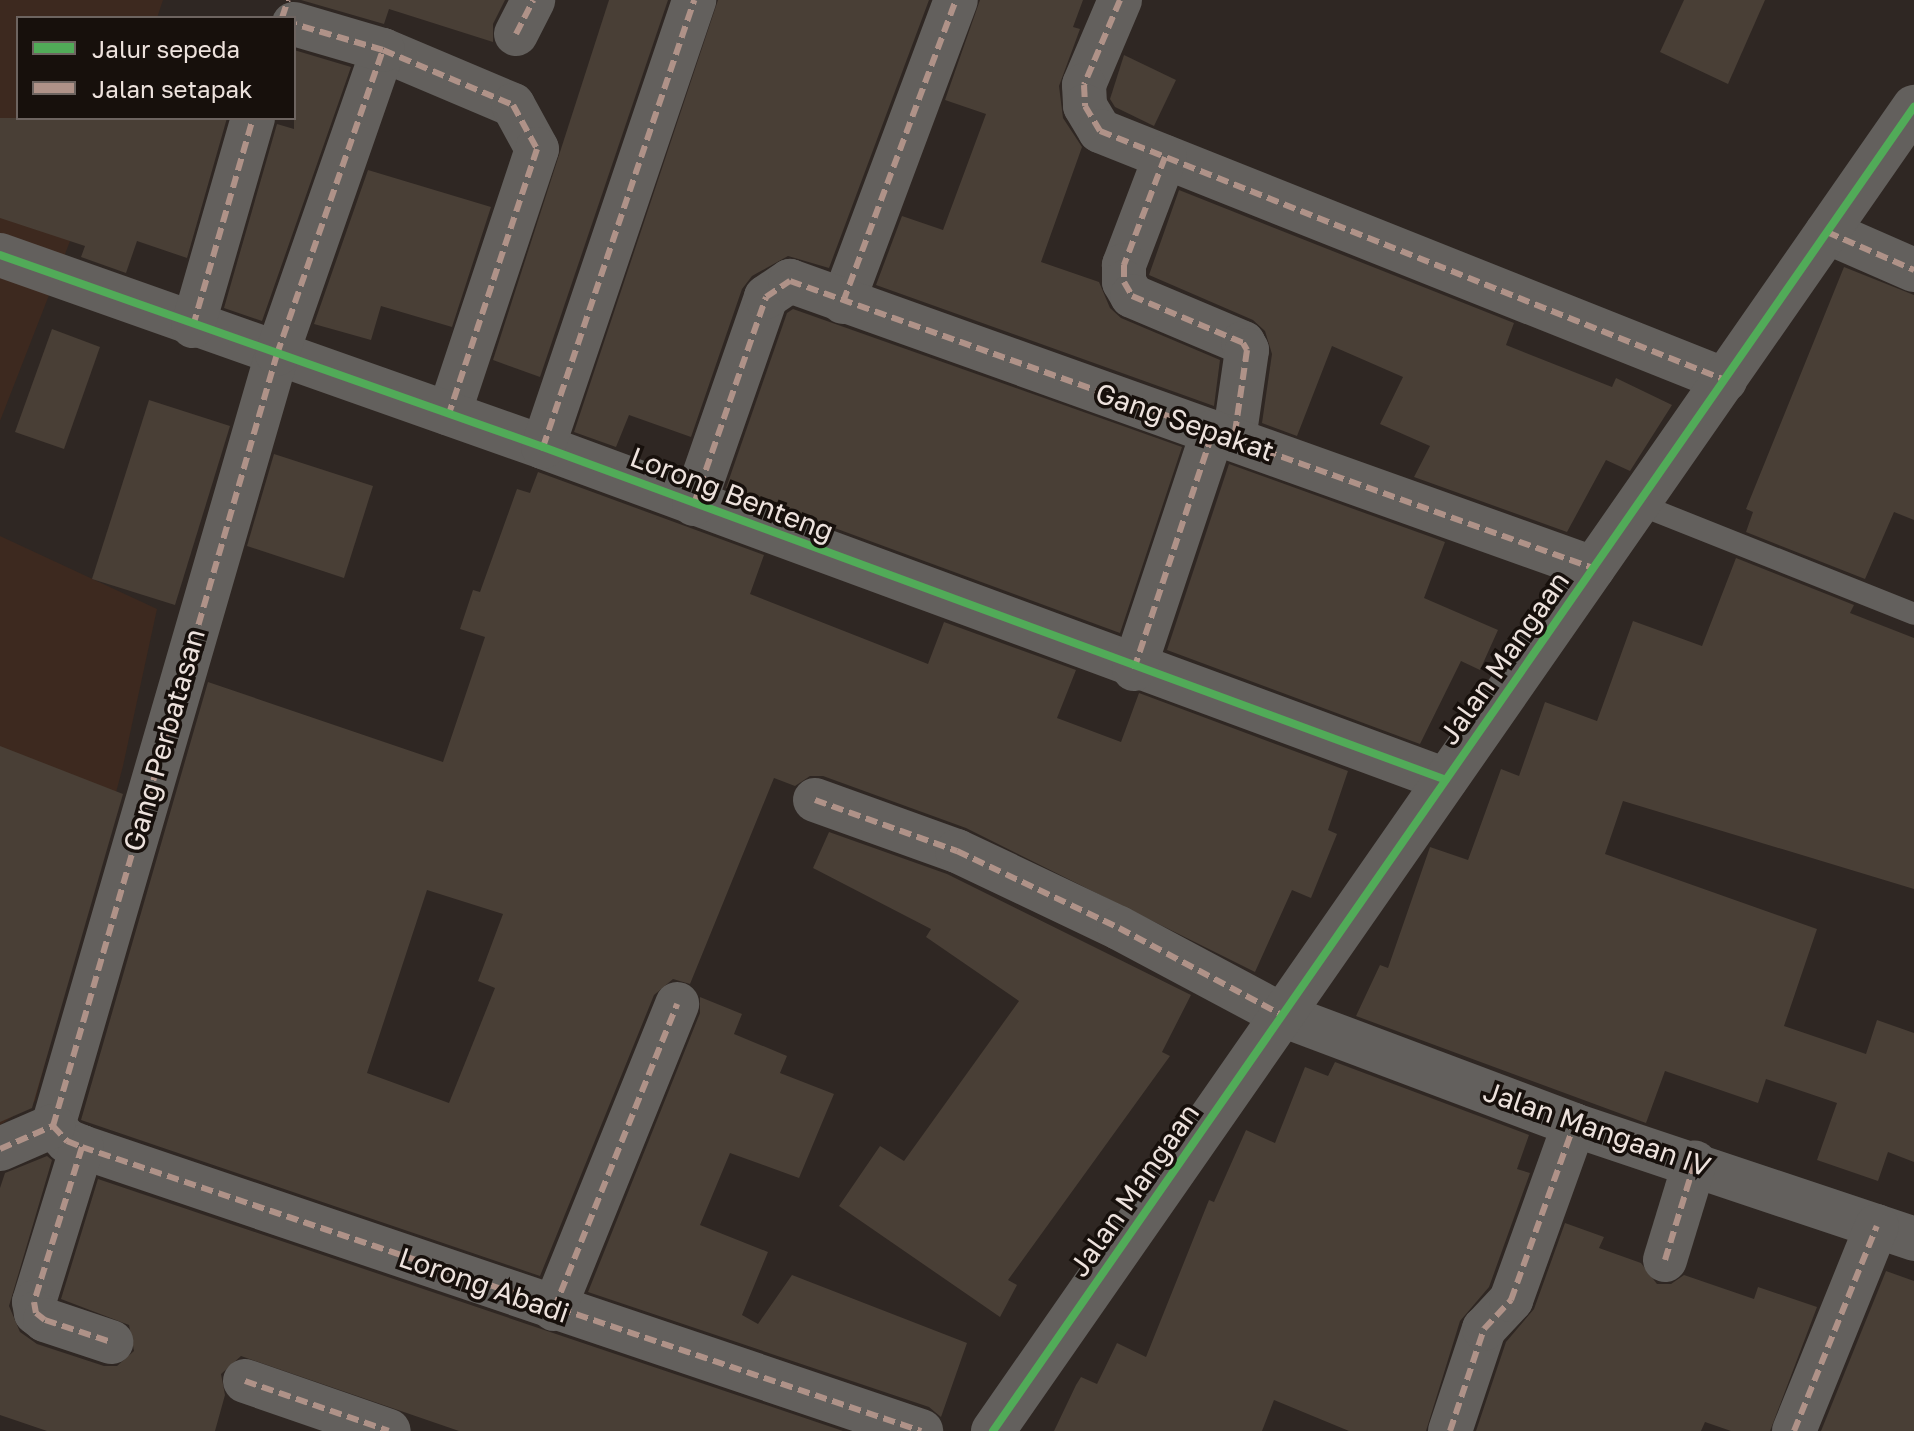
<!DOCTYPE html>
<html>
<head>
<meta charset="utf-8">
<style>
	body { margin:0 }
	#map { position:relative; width:1914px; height:1431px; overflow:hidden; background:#2f2723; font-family:"Golos Text",sans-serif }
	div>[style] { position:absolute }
	.built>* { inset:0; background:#3d291f }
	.building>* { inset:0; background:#493f36 }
	.service>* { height:22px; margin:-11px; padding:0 11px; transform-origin:11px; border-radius:11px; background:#63605d }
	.minor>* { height:44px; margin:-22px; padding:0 22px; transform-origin:22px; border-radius:22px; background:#63605d }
	.tertiary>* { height:44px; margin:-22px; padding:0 22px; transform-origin:22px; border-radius:22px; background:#63605d }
	.quiet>* { height:6px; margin-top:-3px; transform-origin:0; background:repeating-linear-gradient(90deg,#af9288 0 12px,transparent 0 18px) }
	.cycleway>* { height:8px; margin:-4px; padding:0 4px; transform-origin:4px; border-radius:4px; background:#51ab58 }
	span { translate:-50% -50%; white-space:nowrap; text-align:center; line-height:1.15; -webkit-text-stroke:7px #17100c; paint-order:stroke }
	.street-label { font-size:28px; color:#ede2dd }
	.legend { position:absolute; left:16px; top:16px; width:280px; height:104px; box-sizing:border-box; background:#17100c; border:2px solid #6d6460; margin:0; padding:10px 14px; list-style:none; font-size:24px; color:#ede2dd }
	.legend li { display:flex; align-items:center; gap:16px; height:40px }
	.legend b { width:40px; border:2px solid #6d6460 }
</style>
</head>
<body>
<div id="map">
	<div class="built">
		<div style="clip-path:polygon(0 0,163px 0,157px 18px,18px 18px,18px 118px,118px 118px,0 421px)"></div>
		<div style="clip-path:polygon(0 536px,157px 609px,123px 766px,35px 1101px,0 1125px)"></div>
	</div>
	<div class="building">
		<div style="clip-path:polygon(301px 0,505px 0,493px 24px,493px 42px,389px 9px,384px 24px)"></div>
		<div style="clip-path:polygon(609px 0,668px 0,540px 377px,493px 360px)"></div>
		<div style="clip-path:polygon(718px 0,929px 0,829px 268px,788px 256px,752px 276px,742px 289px,691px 437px,629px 415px,616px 447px,574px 432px)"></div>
		<div style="clip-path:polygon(980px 0,1083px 0,1073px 27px,1080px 29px,1059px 86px,1063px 118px,1082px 147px,1041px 262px,1099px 282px,1110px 308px,1121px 318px,1220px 360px,1214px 406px,876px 285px,902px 216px,943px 230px,986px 114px,945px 100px)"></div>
		<div style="clip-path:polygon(1684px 0,1765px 0,1728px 84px,1660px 52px)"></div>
		<div style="clip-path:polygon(294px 50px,351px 67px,262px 321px,224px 308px,277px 124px,294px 129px)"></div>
		<div style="clip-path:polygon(1124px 55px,1176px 80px,1154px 126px,1115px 107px,1110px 99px)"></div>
		<div style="clip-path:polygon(0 118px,227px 118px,187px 258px,137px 241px,126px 273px,81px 257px,85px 246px,0 218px)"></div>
		<div style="clip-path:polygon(368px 170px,491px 207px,452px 327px,381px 306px,371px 340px,314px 324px)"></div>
		<div style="clip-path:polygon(1179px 190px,1514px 323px,1506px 345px,1612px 387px,1616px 378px,1672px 405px,1630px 471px,1606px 460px,1567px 532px,1414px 477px,1430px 446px,1380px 424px,1403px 377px,1332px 346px,1297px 436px,1262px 423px,1272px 354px,1265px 331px,1253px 320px,1149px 275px)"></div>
		<div style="clip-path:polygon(1844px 267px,1914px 295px,1914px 520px,1894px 512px,1865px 579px,1746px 532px,1753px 512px,1746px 509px)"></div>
		<div style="clip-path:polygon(793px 309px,1182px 447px,1120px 633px,726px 488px,787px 313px)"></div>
		<div style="clip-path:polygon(52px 329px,100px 347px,64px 449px,15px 432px)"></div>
		<div style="clip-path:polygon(149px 400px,230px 426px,175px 605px,92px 579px)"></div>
		<div style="clip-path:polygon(274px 454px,373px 486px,344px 578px,247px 546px)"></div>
		<div style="clip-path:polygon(1229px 464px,1445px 542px,1424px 598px,1498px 630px,1480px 670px,1461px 661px,1420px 744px,1167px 650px)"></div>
		<div style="clip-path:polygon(evenodd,538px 472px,764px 555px,750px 594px,928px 664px,944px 622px,1076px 670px,1057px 718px,1121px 742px,1139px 693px,1348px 771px,1328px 830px,1337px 834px,1311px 898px,1292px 890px,1255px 972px,966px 828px,823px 776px,810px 776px,795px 786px,774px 778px,690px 984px,673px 979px,654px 995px,540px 1276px,81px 1120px,208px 682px,443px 762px,485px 637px,460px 629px,473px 590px,480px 592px,517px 489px,530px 493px,538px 472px,427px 890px,503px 914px,478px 981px,495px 988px,449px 1103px,367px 1073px,427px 890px)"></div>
		<div style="clip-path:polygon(1736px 558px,1854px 605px,1850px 613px,1914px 638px,1914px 889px,1623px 801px,1605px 854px,1817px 929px,1784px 1026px,1866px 1054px,1877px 1020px,1914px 1033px,1914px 1162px,1888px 1152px,1878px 1181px,1817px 1160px,1837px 1103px,1766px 1079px,1758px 1103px,1665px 1071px,1646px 1123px,1356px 1016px,1380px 965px,1388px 968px,1430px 847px,1468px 860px,1501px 769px,1519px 776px,1545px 702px,1597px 721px,1633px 621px,1702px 646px)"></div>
		<div style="clip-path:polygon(0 746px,123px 794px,32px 1108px,0 1122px)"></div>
		<div style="clip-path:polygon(829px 832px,947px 874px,1191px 995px,1162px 1052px,1170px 1056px,1008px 1280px,1017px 1285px,1000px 1317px,839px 1206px,880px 1146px,904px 1161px,1019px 1001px,926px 937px,931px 929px,813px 868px)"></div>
		<div style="clip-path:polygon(700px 997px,742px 1014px,734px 1034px,787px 1056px,780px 1073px,834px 1094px,799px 1178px,730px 1153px,700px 1225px,768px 1252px,742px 1315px,758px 1324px,792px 1275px,967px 1343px,941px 1417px,929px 1407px,588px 1292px,700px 1013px)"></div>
		<div style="clip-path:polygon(1335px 1062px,1529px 1135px,1517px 1169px,1530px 1173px,1489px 1287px,1460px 1321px,1426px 1431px,1349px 1431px,1274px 1400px,1262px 1431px,1054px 1431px,1076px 1385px,1081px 1377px,1097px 1384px,1117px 1343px,1146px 1357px,1209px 1200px,1214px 1202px,1246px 1130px,1275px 1143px,1305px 1067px,1328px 1076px)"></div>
		<div style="clip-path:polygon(47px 1156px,52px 1160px,9px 1306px,20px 1332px,37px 1344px,104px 1366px,117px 1366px,134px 1351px,129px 1325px,61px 1299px,98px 1179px,843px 1431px,459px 1431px,241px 1356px,221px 1374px,225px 1395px,215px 1431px,47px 1431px,0 1415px,0 1188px,5px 1173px)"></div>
		<div style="clip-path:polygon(1565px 1223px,1604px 1237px,1599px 1248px,1641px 1263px,1657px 1284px,1671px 1284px,1684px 1275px,1754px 1299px,1758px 1287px,1817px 1307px,1770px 1431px,1731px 1431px,1705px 1422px,1701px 1431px,1476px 1431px,1506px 1342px,1534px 1309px)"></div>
		<div style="clip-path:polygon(1886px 1271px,1914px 1281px,1914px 1431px,1821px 1431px)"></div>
	</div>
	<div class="service">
		<div style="left:1638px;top:504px;width:297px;rotate:21.7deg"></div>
	</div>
	<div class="minor">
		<div style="left:1120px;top:0;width:92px;rotate:113deg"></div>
		<div style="left:1084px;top:85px;width:21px;rotate:87deg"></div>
		<div style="left:1085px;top:106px;width:29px;rotate:59deg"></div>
		<div style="left:1100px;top:131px;width:673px;rotate:21.72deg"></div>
		<div style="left:516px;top:34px;width:38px;rotate:-63deg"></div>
		<div style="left:383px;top:50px;width:141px;rotate:22.9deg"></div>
		<div style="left:513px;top:105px;width:50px;rotate:61.4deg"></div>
		<div style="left:537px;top:149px;width:279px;rotate:108.4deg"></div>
		<div style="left:1165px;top:157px;width:116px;rotate:110.8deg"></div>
		<div style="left:1124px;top:265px;width:17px;rotate:90deg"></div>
		<div style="left:1124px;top:282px;width:16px;rotate:60deg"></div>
		<div style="left:1132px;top:296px;width:121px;rotate:22.9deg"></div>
		<div style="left:1243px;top:343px;width:8px;rotate:60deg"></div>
		<div style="left:1247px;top:350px;width:90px;rotate:98.3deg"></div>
		<div style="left:1827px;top:232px;width:95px;rotate:23.6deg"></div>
		<div style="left:0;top:255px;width:576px;rotate:19.47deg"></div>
		<div style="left:543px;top:447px;width:962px;rotate:20.24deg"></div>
		<div style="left:843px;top:302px;width:322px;rotate:-69.5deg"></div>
		<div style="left:193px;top:326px;width:216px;rotate:-73.9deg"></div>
		<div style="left:543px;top:447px;width:472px;rotate:-71.3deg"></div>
		<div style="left:694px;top:504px;width:219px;rotate:-70.8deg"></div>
		<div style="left:766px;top:297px;width:29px;rotate:-34deg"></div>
		<div style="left:790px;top:281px;width:853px;rotate:19.67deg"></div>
		<div style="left:1134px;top:669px;width:250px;rotate:-71.6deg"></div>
		<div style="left:815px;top:800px;width:151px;rotate:19.8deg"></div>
		<div style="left:957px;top:851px;width:179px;rotate:25.4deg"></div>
		<div style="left:1119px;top:928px;width:185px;rotate:28.1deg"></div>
		<div style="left:1282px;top:1015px;width:312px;rotate:20.6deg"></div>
		<div style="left:1574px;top:1125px;width:359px;rotate:18.5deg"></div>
		<div style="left:53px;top:1126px;width:804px;rotate:-73.82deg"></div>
		<div style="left:277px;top:354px;width:322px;rotate:-70.8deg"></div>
		<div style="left:383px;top:50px;width:93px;rotate:-163.7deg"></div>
		<div style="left:53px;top:1126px;width:21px;rotate:47deg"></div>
		<div style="left:67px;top:1141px;width:16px;rotate:22deg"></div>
		<div style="left:82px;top:1147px;width:886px;rotate:18.7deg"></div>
		<div style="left:82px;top:1147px;width:162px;rotate:107.2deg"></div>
		<div style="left:34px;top:1302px;width:11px;rotate:80deg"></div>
		<div style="left:36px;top:1313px;width:11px;rotate:38deg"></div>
		<div style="left:45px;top:1320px;width:70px;rotate:18.4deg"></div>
		<div style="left:0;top:1149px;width:58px;rotate:-23.5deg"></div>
		<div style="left:1665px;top:1260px;width:102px;rotate:-73deg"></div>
		<div style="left:554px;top:1309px;width:329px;rotate:-68deg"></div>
		<div style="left:245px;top:1381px;width:152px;rotate:19.1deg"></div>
		<div style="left:1450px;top:1431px;width:108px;rotate:-71.6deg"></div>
		<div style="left:1484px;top:1329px;width:40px;rotate:-47deg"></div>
		<div style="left:1511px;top:1300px;width:186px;rotate:-70.2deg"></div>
		<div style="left:1794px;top:1431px;width:221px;rotate:-68deg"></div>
	</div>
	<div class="tertiary">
		<div style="left:993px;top:1431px;width:1613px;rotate:-55.18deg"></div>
	</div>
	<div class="quiet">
		<div style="left:1120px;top:0;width:92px;rotate:113deg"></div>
		<div style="left:1084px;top:85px;width:21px;rotate:87deg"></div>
		<div style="left:1085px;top:106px;width:29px;rotate:59deg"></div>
		<div style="left:1100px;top:131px;width:673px;rotate:21.72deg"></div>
		<div style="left:282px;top:18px;width:19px;rotate:-72deg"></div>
		<div style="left:516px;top:34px;width:38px;rotate:-63deg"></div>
		<div style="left:383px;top:50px;width:141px;rotate:22.9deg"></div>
		<div style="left:513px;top:105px;width:50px;rotate:61.4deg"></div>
		<div style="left:537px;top:149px;width:279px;rotate:108.4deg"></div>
		<div style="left:1165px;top:157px;width:116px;rotate:110.8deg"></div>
		<div style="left:1124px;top:265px;width:17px;rotate:90deg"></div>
		<div style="left:1124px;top:282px;width:16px;rotate:60deg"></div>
		<div style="left:1132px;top:296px;width:121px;rotate:22.9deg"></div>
		<div style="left:1243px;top:343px;width:8px;rotate:60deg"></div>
		<div style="left:1247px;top:350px;width:90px;rotate:98.3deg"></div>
		<div style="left:1827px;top:232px;width:95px;rotate:23.6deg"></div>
		<div style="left:843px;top:302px;width:322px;rotate:-69.5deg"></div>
		<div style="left:193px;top:326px;width:216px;rotate:-73.9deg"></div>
		<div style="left:543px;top:447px;width:472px;rotate:-71.3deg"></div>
		<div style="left:694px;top:504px;width:219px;rotate:-70.8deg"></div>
		<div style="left:766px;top:297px;width:29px;rotate:-34deg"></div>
		<div style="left:790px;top:281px;width:853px;rotate:19.67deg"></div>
		<div style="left:1134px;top:669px;width:250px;rotate:-71.6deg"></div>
		<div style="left:815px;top:800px;width:151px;rotate:19.8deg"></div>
		<div style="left:957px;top:851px;width:179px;rotate:25.4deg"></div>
		<div style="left:1119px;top:928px;width:185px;rotate:28.1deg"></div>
		<div style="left:53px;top:1126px;width:804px;rotate:-73.82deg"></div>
		<div style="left:277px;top:354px;width:322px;rotate:-70.8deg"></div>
		<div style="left:383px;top:50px;width:93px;rotate:-163.7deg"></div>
		<div style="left:53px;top:1126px;width:21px;rotate:47deg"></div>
		<div style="left:67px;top:1141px;width:16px;rotate:22deg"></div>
		<div style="left:82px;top:1147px;width:886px;rotate:18.7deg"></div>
		<div style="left:82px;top:1147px;width:162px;rotate:107.2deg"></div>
		<div style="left:34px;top:1302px;width:11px;rotate:80deg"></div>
		<div style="left:36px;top:1313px;width:11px;rotate:38deg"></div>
		<div style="left:45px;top:1320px;width:70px;rotate:18.4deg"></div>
		<div style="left:0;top:1149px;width:58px;rotate:-23.5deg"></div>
		<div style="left:1665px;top:1260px;width:102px;rotate:-73deg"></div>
		<div style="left:554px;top:1309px;width:329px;rotate:-68deg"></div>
		<div style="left:245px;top:1381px;width:152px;rotate:19.1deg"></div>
		<div style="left:1450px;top:1431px;width:108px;rotate:-71.6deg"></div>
		<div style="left:1484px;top:1329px;width:40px;rotate:-47deg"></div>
		<div style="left:1511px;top:1300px;width:186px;rotate:-70.2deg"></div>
		<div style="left:1794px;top:1431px;width:221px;rotate:-68deg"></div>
	</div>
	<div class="cycleway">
		<div style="left:0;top:255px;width:576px;rotate:19.47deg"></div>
		<div style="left:543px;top:447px;width:962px;rotate:20.24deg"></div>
		<div style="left:993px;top:1431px;width:1613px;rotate:-55.18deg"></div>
	</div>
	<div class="street-label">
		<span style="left:1185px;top:422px;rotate:19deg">Gang Sepakat</span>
		<span style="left:732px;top:494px;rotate:21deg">Lorong Benteng</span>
		<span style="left:1504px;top:658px;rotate:-55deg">Jalan Mangaan</span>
		<span style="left:164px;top:740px;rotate:-74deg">Gang Perbatasan</span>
		<span style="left:1597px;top:1129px;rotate:19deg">Jalan Mangaan IV</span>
		<span style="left:1134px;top:1190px;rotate:-55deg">Jalan Mangaan</span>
		<span style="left:484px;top:1285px;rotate:19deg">Lorong Abadi</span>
	</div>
	<ul class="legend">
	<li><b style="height:10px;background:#51ab58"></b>Jalur sepeda</li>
	<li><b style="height:10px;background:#af9288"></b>Jalan setapak</li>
	</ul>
</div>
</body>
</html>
